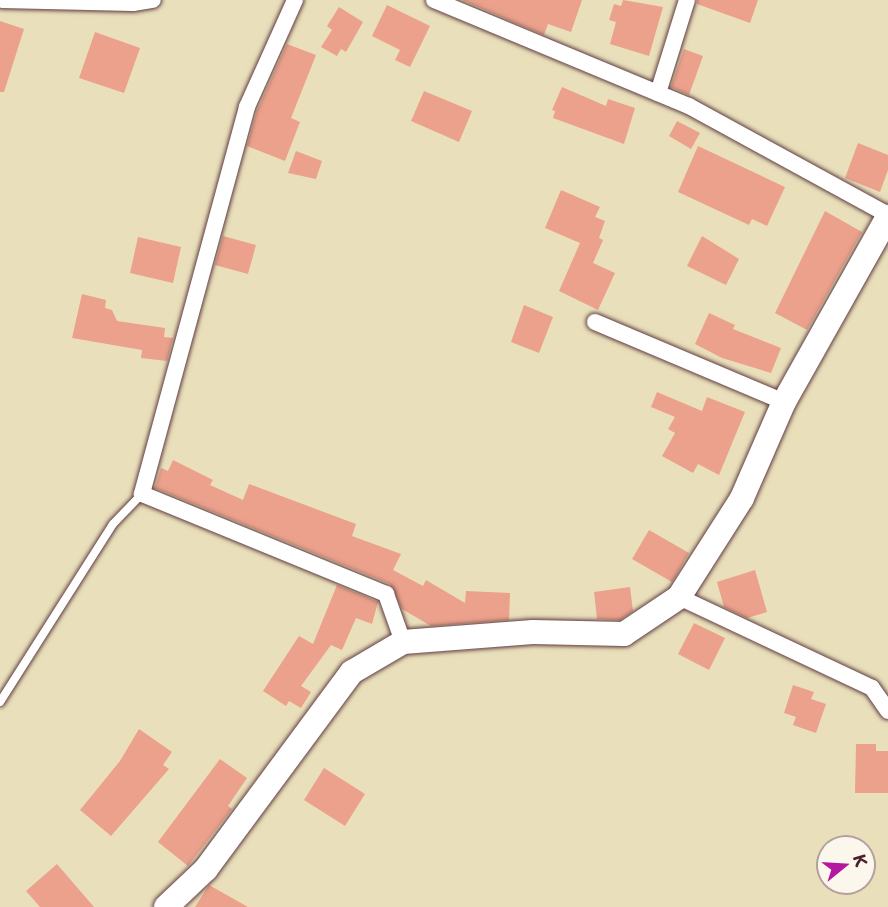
<!DOCTYPE html>
<html>
<head>
<meta charset="utf-8">
<style>
	body { margin:0 }
	#map { position:relative; width:888px; height:907px; overflow:hidden; background:#e9e0bb; font-family:"Playpen Sans",sans-serif }
	div>[style] { position:absolute }
	.building>* { inset:0; background:#eba18b }
	.roads { filter:drop-shadow(0 0 2px #623c41) drop-shadow(0 0 2px #623c41) }
	.lane>* { height:8px; margin:-4px; padding:0 4px; transform-origin:4px; border-radius:4px; background:#fff }
	.street>* { height:16px; margin:-8px; padding:0 8px; transform-origin:8px; border-radius:8px; background:#fff }
	.secondary>* { height:24px; margin:-12px; padding:0 12px; transform-origin:12px; border-radius:12px; background:#fff }
	span { translate:-50% -50%; white-space:nowrap; text-align:center; line-height:1.15; -webkit-text-stroke:6px #fbf7ec; paint-order:stroke }
	.north { position:absolute; left:816px; top:835px; width:60px; height:60px; box-sizing:border-box; background:#fbf7ec; border:2px solid #b4a19f; border-radius:50%; rotate:72deg; font-size:16px; font-weight:700; line-height:24px; text-align:center; color:#4a1f2b }
	.north::after { content:''; display:block; margin:auto; width:21px; height:27px; background:#b5179e; clip-path:polygon(50% 0,100% 100%,50% 72%,0 100%) }
</style>
</head>
<body>
<div id="map">
	<div class="building">
		<div style="clip-path:polygon(462px 0,582px 0,571px 32px,548px 24px,544px 35px)"></div>
		<div style="clip-path:polygon(623px 0,663px 7px,649px 56px,610px 44px,616px 22px,609px 20px,614px 4px,621px 6px)"></div>
		<div style="clip-path:polygon(697px 0,758px 0,750px 23px,697px 4px)"></div>
		<div style="clip-path:polygon(387px 5px,430px 26px,410px 67px,395px 60px,400px 50px,372px 36px)"></div>
		<div style="clip-path:polygon(339px 7px,363px 22px,346px 52px,341px 49px,337px 56px,321px 47px,332px 30px,327px 26px)"></div>
		<div style="clip-path:polygon(0 21px,24px 29px,4px 92px,0 92px)"></div>
		<div style="clip-path:polygon(95px 32px,140px 48px,124px 93px,79px 78px)"></div>
		<div style="clip-path:polygon(287px 44px,316px 55px,291px 118px,300px 122px,285px 161px,247px 146px,257px 111px)"></div>
		<div style="clip-path:polygon(684px 49px,703px 56px,689px 95px,671px 87px)"></div>
		<div style="clip-path:polygon(562px 87px,606px 106px,608px 99px,635px 108px,624px 144px,553px 118px,555px 111px,552px 110px)"></div>
		<div style="clip-path:polygon(424px 91px,472px 111px,459px 142px,411px 121px)"></div>
		<div style="clip-path:polygon(677px 121px,700px 133px,691px 149px,669px 136px)"></div>
		<div style="clip-path:polygon(858px 143px,888px 155px,888px 170px,880px 192px,845px 178px)"></div>
		<div style="clip-path:polygon(698px 146px,785px 187px,767px 226px,752px 219px,749px 225px,678px 192px)"></div>
		<div style="clip-path:polygon(296px 151px,322px 161px,316px 179px,288px 173px)"></div>
		<div style="clip-path:polygon(561px 190px,600px 207px,595px 217px,605px 221px,599px 238px,603px 240px,593px 263px,615px 273px,598px 310px,559px 291px,580px 243px,545px 228px)"></div>
		<div style="clip-path:polygon(825px 211px,862px 232px,807px 330px,775px 313px)"></div>
		<div style="clip-path:polygon(223px 236px,256px 245px,248px 274px,215px 265px)"></div>
		<div style="clip-path:polygon(702px 236px,739px 259px,726px 285px,687px 266px)"></div>
		<div style="clip-path:polygon(138px 237px,181px 247px,173px 283px,130px 273px)"></div>
		<div style="clip-path:polygon(82px 294px,106px 300px,105px 308px,112px 310px,117px 321px,165px 328px,164px 337px,173px 338px,167px 361px,141px 358px,142px 350px,72px 338px)"></div>
		<div style="clip-path:polygon(524px 305px,553px 317px,539px 353px,511px 342px)"></div>
		<div style="clip-path:polygon(709px 313px,735px 325px,733px 329px,781px 348px,771px 373px,722px 358px,695px 344px)"></div>
		<div style="clip-path:polygon(657px 392px,702px 411px,707px 397px,745px 412px,719px 475px,698px 464px,693px 473px,662px 456px,675px 433px,668px 429px,675px 417px,651px 407px)"></div>
		<div style="clip-path:polygon(173px 460px,213px 480px,210px 485px,243px 500px,249px 484px,356px 524px,352px 536px,401px 554px,393px 570px,423px 586px,426px 580px,465px 603px,466px 591px,510px 593px,509px 620px,431px 626px,402px 609px,390px 584px,155px 488px,161px 468px,168px 471px)"></div>
		<div style="clip-path:polygon(649px 530px,689px 553px,672px 582px,632px 559px)"></div>
		<div style="clip-path:polygon(755px 570px,767px 612px,747px 618px,724px 607px,717px 582px)"></div>
		<div style="clip-path:polygon(337px 585px,378px 602px,372px 624px,356px 618px,342px 650px,331px 645px,301px 686px,311px 692px,301px 708px,289px 701px,286px 706px,263px 691px,299px 636px,313px 644px)"></div>
		<div style="clip-path:polygon(630px 587px,633px 611px,620px 620px,597px 619px,594px 592px)"></div>
		<div style="clip-path:polygon(694px 623px,725px 638px,709px 670px,678px 654px)"></div>
		<div style="clip-path:polygon(793px 685px,814px 692px,811px 699px,826px 704px,816px 733px,793px 725px,796px 717px,784px 713px)"></div>
		<div style="clip-path:polygon(139px 729px,172px 752px,163px 765px,169px 769px,111px 836px,80px 810px,120px 761px)"></div>
		<div style="clip-path:polygon(856px 744px,876px 744px,876px 751px,888px 751px,888px 793px,855px 793px)"></div>
		<div style="clip-path:polygon(220px 759px,247px 778px,228px 806px,232px 809px,188px 866px,158px 842px)"></div>
		<div style="clip-path:polygon(324px 768px,365px 794px,345px 826px,304px 800px)"></div>
		<div style="clip-path:polygon(57px 864px,94px 907px,40px 907px,26px 891px)"></div>
		<div style="clip-path:polygon(209px 885px,248px 907px,195px 907px)"></div>
	</div>
	<div class="roads">
		<div class="lane">
			<div style="left:0;top:702px;width:211px;rotate:-57.6deg"></div>
			<div style="left:113px;top:524px;width:42px;rotate:-46deg"></div>
		</div>
		<div class="street">
			<div style="left:2px;top:0;width:131px;rotate:1.3deg"></div>
			<div style="left:133px;top:3px;width:20px;rotate:-9deg"></div>
			<div style="left:295px;top:0;width:117px;rotate:114.2deg"></div>
			<div style="left:247px;top:107px;width:401px;rotate:105.2deg"></div>
			<div style="left:142px;top:494px;width:264px;rotate:22.3deg"></div>
			<div style="left:386px;top:594px;width:51px;rotate:70.5deg"></div>
			<div style="left:434px;top:0;width:276px;rotate:22.6deg"></div>
			<div style="left:689px;top:106px;width:227px;rotate:28.7deg"></div>
			<div style="left:658px;top:93px;width:97px;rotate:-72.7deg"></div>
			<div style="left:595px;top:322px;width:205px;rotate:22.9deg"></div>
			<div style="left:679px;top:597px;width:213px;rotate:25.2deg"></div>
			<div style="left:872px;top:688px;width:28px;rotate:55deg"></div>
		</div>
		<div class="secondary">
			<div style="left:166px;top:907px;width:55px;rotate:-43.5deg"></div>
			<div style="left:206px;top:869px;width:245px;rotate:-53.5deg"></div>
			<div style="left:352px;top:672px;width:59px;rotate:-30.5deg"></div>
			<div style="left:403px;top:642px;width:130px;rotate:-4.4deg"></div>
			<div style="left:533px;top:632px;width:91px;rotate:1.3deg"></div>
			<div style="left:624px;top:634px;width:66px;rotate:-33.9deg"></div>
			<div style="left:679px;top:597px;width:117px;rotate:-57.5deg"></div>
			<div style="left:742px;top:498px;width:105px;rotate:-66.4deg"></div>
			<div style="left:784px;top:402px;width:212px;rotate:-60.7deg"></div>
		</div>
	</div>
	<div class="north">K</div>
</div>
</body>
</html>
